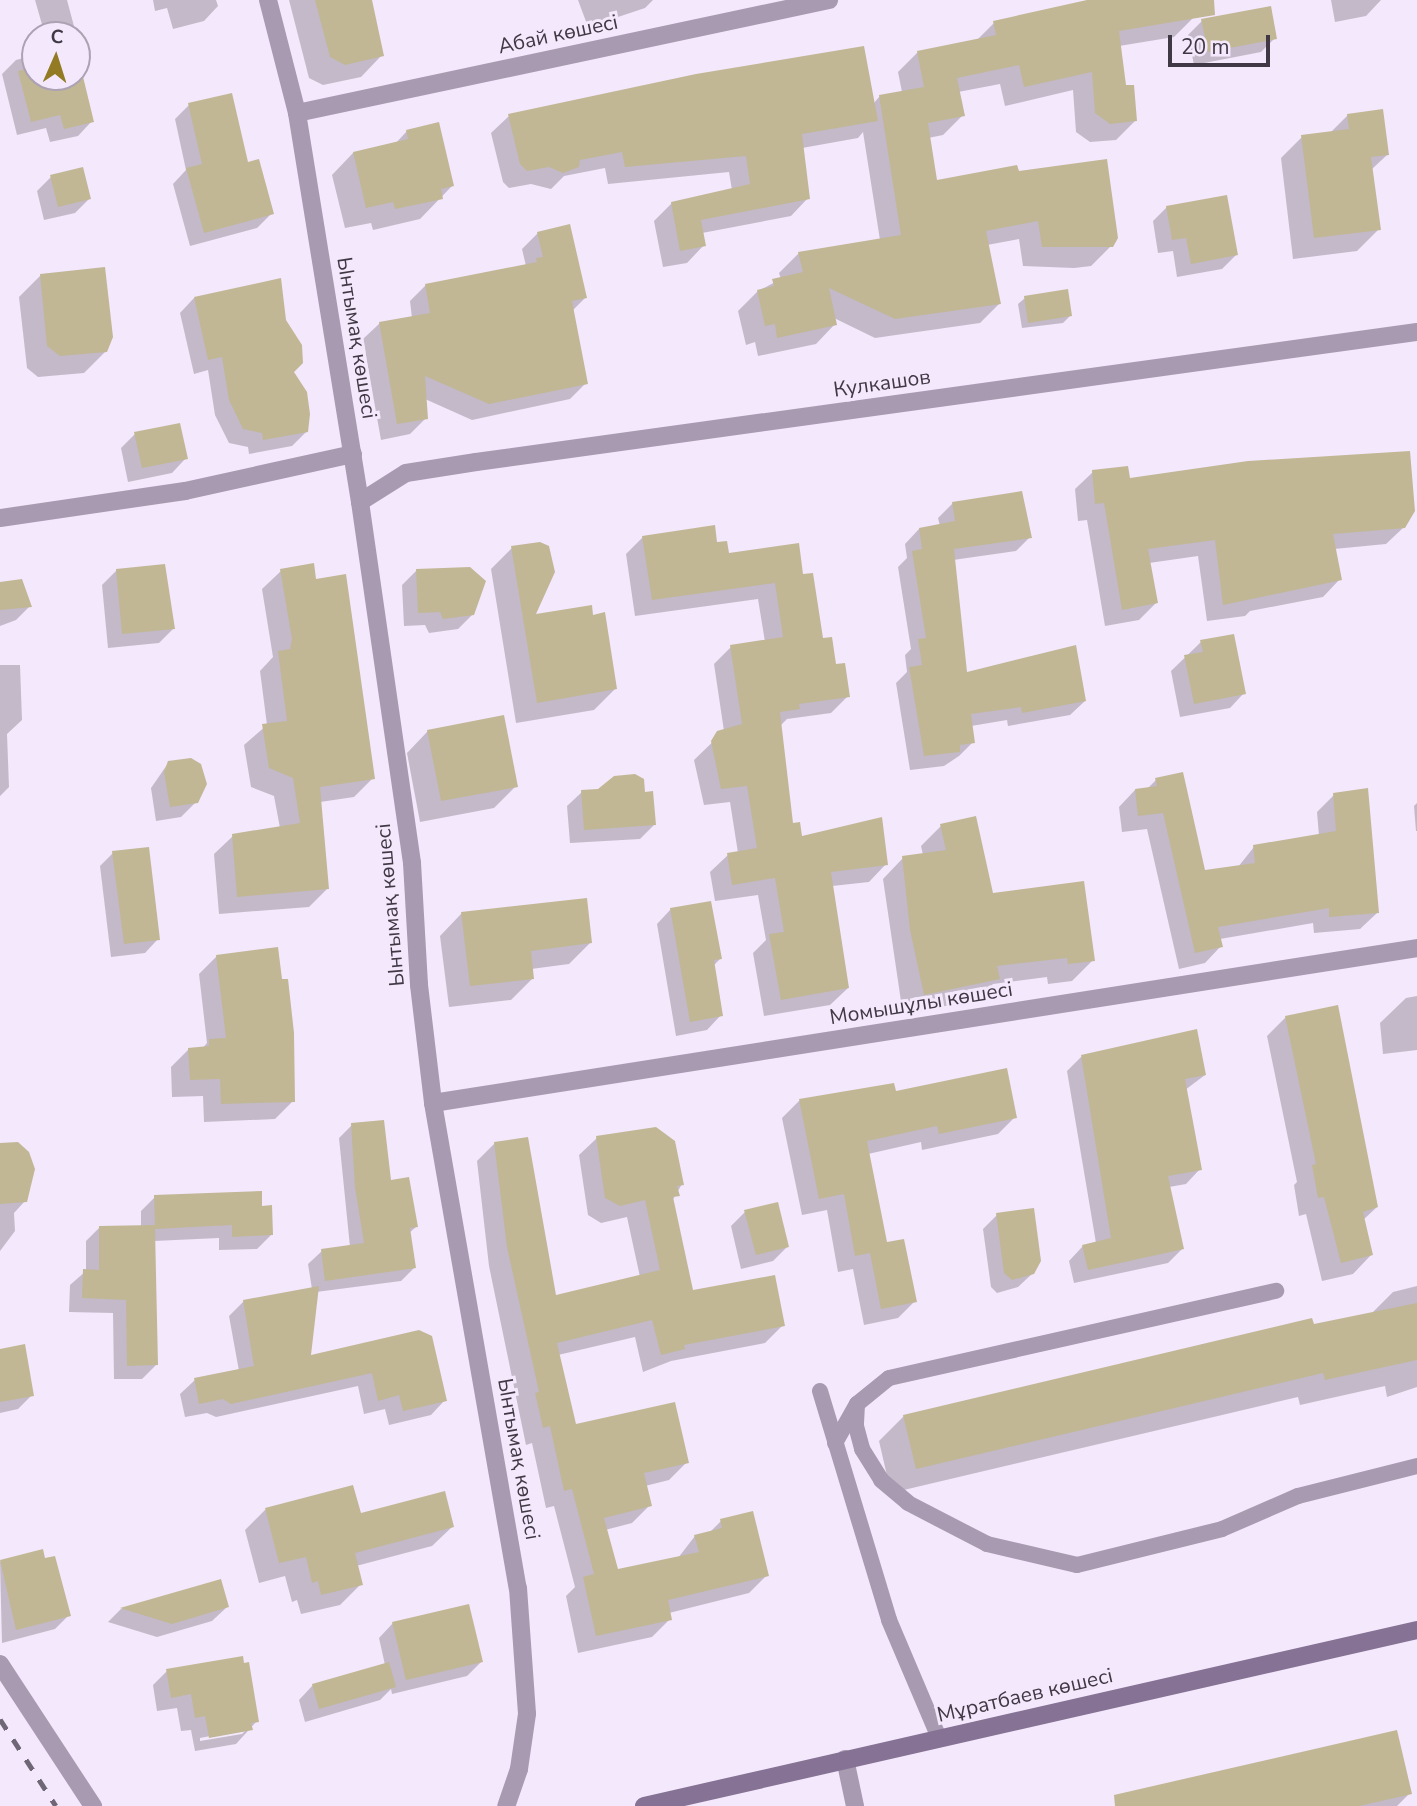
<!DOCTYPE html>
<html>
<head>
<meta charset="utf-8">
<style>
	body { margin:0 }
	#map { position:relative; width:1417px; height:1806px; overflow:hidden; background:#f4e8fc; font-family:"Nunito Sans",sans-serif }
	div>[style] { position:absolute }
	.shadow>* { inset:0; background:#0003 }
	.building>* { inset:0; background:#c1b795 }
	.lane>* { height:16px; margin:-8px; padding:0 8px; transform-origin:8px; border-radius:8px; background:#a89ab1 }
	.street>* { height:18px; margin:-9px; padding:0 9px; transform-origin:9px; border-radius:9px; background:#a89ab1 }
	.secondary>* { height:18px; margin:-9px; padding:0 9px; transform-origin:9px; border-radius:9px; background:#867294 }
	.rail>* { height:5px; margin-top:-2.5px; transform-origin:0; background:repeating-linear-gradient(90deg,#6f6775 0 12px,transparent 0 24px) }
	span { translate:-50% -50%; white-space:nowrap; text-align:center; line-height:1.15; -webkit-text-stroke:6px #f4e8fc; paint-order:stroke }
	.street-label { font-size:21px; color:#403945 }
	.north { position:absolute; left:21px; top:21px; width:70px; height:70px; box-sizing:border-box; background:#f4e8fc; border:2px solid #aca2b3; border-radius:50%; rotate:3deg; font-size:19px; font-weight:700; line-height:28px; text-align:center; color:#403945 }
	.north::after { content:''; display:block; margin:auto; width:24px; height:32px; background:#927b22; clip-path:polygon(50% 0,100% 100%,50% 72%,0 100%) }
	.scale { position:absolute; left:1168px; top:35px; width:102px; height:32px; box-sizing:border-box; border:4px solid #403945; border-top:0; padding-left:9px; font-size:21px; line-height:24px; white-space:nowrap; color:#403945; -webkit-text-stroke:5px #f4e8fc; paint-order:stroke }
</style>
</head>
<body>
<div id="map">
	<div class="shadow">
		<div style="clip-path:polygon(35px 0,67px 0,75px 30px,69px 35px,45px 35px)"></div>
		<div style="clip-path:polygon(153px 0,216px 0,218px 6px,204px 21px,173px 29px,167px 8px,155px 11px)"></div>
		<div style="clip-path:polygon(289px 0,370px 0,382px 55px,361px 77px,323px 85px,309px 78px)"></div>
		<div style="clip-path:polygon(578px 0,653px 0,645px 8px,588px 27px)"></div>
		<div style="clip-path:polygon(1091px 0,1191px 0,1194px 17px,1174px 37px,1119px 46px,1124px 87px,1135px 121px,1116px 140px,1090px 142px,1076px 132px,1073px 90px,1005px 106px,1000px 84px,958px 92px,963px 115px,943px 135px,928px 138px,935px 182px,1017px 173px,1111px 246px,1091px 266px,1074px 268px,1023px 266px,1019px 239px,987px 245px,999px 304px,980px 323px,875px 338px,834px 318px,835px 324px,816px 344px,758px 356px,755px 342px,746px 345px,738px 311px,758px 291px,781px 279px,779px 273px,799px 253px,880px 240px,863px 132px,858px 138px,802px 148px,808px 198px,791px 216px,702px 233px,704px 245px,687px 263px,663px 267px,654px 221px,672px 203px,732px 190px,729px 172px,608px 184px,605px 168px,564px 176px,551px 189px,531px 184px,509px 188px,503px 182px,491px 133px,509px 116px,873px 104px,880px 96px,902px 92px,898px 72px,918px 52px,976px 41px,994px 23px)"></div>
		<div style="clip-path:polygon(1331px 0,1381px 0,1366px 16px,1335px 22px)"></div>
		<div style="clip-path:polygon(1202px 21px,1275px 38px,1261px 52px,1194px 65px,1188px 35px)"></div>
		<div style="clip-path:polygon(35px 55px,35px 77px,77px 77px,77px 59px,92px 121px,78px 136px,50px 142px,46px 128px,17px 135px,2px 74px,16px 60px)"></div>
		<div style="clip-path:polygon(189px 105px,272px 213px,257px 228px,190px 246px,173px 184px,186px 170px,175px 119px)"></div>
		<div style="clip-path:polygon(1348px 115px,1387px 155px,1371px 170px,1379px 229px,1357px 251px,1293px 259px,1281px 158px,1302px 137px,1330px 133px)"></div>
		<div style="clip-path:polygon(407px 131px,452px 186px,420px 219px,373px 230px,371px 223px,345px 228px,332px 175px,353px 153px,395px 144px)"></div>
		<div style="clip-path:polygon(51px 177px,89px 199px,75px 213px,44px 220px,37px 191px)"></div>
		<div style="clip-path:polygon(1167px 207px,1236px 255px,1222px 269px,1177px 277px,1173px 251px,1158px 253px,1153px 221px)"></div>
		<div style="clip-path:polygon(538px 233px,586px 297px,572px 311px,586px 383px,570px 399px,472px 420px,425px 399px,426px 418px,410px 434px,381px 440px,363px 339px,380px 323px,412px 318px,410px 301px,426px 285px,526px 266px,522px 249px)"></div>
		<div style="clip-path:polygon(41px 275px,106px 351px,84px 373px,38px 377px,27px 368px,19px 297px)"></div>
		<div style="clip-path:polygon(194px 298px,292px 372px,307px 431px,292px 446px,249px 454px,248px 447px,229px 443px,215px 415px,208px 370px,194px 374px,180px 313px)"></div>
		<div style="clip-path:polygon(1025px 298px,1070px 316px,1063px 323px,1022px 328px,1018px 304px)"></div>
		<div style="clip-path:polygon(135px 434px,186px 458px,172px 473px,128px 482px,121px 448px)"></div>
		<div style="clip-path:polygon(1093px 472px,1128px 480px,1404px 527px,1386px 544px,1334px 549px,1340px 579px,1323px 597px,1250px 611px,1245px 616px,1207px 621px,1198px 556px,1149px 563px,1156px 603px,1139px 620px,1105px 626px,1087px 520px,1078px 521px,1075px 489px)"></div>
		<div style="clip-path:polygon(953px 503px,1030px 537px,1016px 551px,953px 560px,966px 674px,1085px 701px,1070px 715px,1008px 726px,1007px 720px,971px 726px,973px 742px,959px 756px,944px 766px,910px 770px,896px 683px,907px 672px,905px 655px,911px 649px,898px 567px,907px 558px,905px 544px,919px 529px,940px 526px,938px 518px)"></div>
		<div style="clip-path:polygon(643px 537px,716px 544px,727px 555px,802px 576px,821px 640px,848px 696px,831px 713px,787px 719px,780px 726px,792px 825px,801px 838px,886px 864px,869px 882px,832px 886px,848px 988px,830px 1005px,764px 1016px,753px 953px,766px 940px,758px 895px,715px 901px,710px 872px,728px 855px,738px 853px,730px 802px,704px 805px,694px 760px,724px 731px,714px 664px,731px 647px,765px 642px,758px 599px,635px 616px,626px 554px)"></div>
		<div style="clip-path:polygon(548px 547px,553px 571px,534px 616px,615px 689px,594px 710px,516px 723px,491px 569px,512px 548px)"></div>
		<div style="clip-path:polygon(117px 570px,173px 629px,159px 643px,108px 648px,102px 585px)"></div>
		<div style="clip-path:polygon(281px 571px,315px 581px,373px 778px,354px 797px,320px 802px,328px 888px,309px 907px,219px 914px,214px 854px,233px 836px,280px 828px,274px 796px,251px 787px,244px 745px,267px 725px,260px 671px,273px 657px,262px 589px)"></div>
		<div style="clip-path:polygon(416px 571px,473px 614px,458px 629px,429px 633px,425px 625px,404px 626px,402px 585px)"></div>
		<div style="clip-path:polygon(0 584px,30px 606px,16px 620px,0 626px)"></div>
		<div style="clip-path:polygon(1201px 642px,1244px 693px,1230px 708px,1180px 717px,1171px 671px)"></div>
		<div style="clip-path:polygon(0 665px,20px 665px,22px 720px,7px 734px,9px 787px,0 796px)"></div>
		<div style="clip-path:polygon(428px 731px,516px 786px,494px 808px,420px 822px,407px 753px)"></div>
		<div style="clip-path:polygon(169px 762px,196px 802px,181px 817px,156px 821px,151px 788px)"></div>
		<div style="clip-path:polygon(1156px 780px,1204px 872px,1238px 867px,1254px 847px,1319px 836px,1317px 812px,1334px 795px,1377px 913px,1360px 929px,1314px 933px,1313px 923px,1220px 939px,1221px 946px,1205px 963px,1179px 969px,1147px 829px,1122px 832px,1119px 807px,1135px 790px,1147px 789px)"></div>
		<div style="clip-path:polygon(599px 791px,643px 794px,654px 825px,640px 839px,570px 843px,567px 806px,582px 792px)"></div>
		<div style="clip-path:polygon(1417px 803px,1417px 831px,1416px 831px,1414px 806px)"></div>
		<div style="clip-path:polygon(941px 826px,991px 895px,1093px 960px,1072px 981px,1048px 984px,1047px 977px,993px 984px,978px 999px,903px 1015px,883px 879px,903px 858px,923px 855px,921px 846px)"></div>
		<div style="clip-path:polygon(113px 853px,158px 939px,145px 953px,111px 957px,100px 866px)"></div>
		<div style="clip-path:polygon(671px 909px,720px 959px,713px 966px,721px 1015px,707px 1030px,676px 1036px,657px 924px)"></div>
		<div style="clip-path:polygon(461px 914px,590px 943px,569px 964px,531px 969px,533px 978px,511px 1000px,449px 1007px,440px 936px)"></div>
		<div style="clip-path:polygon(217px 956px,293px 1101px,275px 1119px,204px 1122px,203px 1096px,172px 1097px,171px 1067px,189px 1049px,202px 1049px,207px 1043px,199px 974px)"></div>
		<div style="clip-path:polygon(1417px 996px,1417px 1050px,1383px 1054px,1380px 1023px,1406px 998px)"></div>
		<div style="clip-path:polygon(1286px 1017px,1377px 1207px,1363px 1220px,1371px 1255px,1353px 1274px,1322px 1281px,1306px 1214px,1299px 1216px,1294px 1185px,1297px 1182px,1267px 1036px)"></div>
		<div style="clip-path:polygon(1081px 1057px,1205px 1075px,1185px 1090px,1200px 1169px,1186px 1184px,1169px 1187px,1182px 1249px,1168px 1263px,1074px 1283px,1069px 1261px,1083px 1246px,1096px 1243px,1067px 1071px)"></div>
		<div style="clip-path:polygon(799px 1101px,1015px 1117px,998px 1134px,922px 1150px,921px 1142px,868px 1154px,886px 1244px,915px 1301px,898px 1318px,864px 1325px,853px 1269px,838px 1272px,827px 1210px,802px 1215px,782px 1118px)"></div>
		<div style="clip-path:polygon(352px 1125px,416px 1227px,409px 1233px,414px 1268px,401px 1281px,316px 1292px,309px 1357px,419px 1332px,445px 1400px,431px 1415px,389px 1425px,385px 1409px,364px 1414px,358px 1386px,216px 1417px,207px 1413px,185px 1417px,180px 1394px,195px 1380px,239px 1371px,229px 1316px,244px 1301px,312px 1289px,308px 1264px,322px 1251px,350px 1247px,339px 1138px)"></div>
		<div style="clip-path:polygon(597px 1138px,682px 1184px,672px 1201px,692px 1292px,783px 1325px,765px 1343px,671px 1361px,643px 1372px,635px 1337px,558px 1355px,574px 1426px,687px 1462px,669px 1480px,645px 1486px,650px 1505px,632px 1523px,605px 1530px,617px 1571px,678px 1558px,695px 1536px,709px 1533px,721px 1521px,767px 1575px,749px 1593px,669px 1613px,670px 1619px,652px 1637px,578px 1653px,566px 1596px,575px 1587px,554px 1506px,546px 1508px,532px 1443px,526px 1445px,489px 1266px,477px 1161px,495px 1143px,555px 1297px,640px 1277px,627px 1217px,601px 1223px,588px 1215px,579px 1155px)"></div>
		<div style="clip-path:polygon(0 1145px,25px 1201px,14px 1213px,15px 1231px,0 1251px)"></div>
		<div style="clip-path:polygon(155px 1197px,261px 1207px,271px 1235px,257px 1249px,219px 1250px,219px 1238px,154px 1241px,156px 1365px,142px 1379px,114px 1379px,113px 1313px,69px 1312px,70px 1285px,86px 1271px,86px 1241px,100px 1227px,141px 1227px,141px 1211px)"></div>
		<div style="clip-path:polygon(745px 1212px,787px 1247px,773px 1261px,741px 1269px,731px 1226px)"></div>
		<div style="clip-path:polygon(997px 1215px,1033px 1273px,1018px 1287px,997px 1293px,991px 1287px,983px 1229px)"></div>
		<div style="clip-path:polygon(1417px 1286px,1417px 1387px,1387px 1397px,1385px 1386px,1300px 1405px,1298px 1397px,891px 1493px,879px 1441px,904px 1416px,1371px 1314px,1393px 1292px)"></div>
		<div style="clip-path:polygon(0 1351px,32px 1395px,18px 1409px,0 1413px)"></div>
		<div style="clip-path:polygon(265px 1510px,453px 1526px,432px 1546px,356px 1566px,361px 1584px,340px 1605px,301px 1614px,297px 1600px,292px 1602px,285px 1576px,259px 1583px,245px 1530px)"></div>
		<div style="clip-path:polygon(41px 1552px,69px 1615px,55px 1629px,2px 1643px,0 1562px)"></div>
		<div style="clip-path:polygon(219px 1581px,227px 1607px,212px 1621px,157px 1637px,108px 1622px,121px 1609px)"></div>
		<div style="clip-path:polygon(393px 1623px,481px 1662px,467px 1676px,392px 1694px,391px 1689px,380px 1700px,305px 1722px,299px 1700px,313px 1685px,385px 1665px,379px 1638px)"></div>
		<div style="clip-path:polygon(evenodd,167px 1671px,257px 1721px,236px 1744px,195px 1751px,191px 1730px,181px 1731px,177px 1708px,157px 1711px,153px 1685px,167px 1671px,247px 1729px,242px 1734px,200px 1741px,200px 1738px,247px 1729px)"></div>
		<div style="clip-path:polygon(1410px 1793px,1397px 1806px,1142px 1806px)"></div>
	</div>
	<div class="building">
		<div style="clip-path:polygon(315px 0,372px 0,384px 56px,345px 65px,330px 57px)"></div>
		<div style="clip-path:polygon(1087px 0,1214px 0,1215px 15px,1119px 31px,1126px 85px,1134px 85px,1137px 121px,1110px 124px,1095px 113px,1092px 72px,1024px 87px,1019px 65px,957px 78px,965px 116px,928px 123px,937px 180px,1017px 165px,1019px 171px,1107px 159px,1118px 238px,1113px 247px,1042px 247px,1038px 221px,986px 231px,1001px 304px,895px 319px,829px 288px,837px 325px,777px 338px,775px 324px,765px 326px,757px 290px,774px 286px,772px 279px,803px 272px,798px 252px,901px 235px,879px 95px,924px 87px,917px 51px,996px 35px,993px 21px)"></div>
		<div style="clip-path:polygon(1271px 6px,1277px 39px,1208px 52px,1201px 19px)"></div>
		<div style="clip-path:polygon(864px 46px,878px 121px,802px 134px,810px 199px,701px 220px,706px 246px,680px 251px,671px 202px,750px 184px,746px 156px,625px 167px,622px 152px,580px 160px,579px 167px,563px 173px,549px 167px,527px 171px,520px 164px,508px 114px,696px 74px)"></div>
		<div style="clip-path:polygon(78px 56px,94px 122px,64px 129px,60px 115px,31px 122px,18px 71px,35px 67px,35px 77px,77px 77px)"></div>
		<div style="clip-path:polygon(232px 93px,248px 162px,259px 159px,274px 214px,204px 233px,186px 168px,202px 164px,188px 103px)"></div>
		<div style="clip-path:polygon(1383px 109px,1389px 155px,1371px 157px,1381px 230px,1314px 238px,1301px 135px,1349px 129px,1347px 114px)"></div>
		<div style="clip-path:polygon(439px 122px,454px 186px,441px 189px,443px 199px,395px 209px,393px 202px,366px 208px,353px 152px,408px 139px,406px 130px)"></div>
		<div style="clip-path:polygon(83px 167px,91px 199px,58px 207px,50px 175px)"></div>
		<div style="clip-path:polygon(1227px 195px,1238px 255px,1191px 264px,1186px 238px,1172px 240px,1166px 206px)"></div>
		<div style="clip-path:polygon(570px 224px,587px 298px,572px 301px,588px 384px,489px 404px,425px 376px,428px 419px,397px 424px,379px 322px,430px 313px,425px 284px,537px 262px,536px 258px,543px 257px,537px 232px)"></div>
		<div style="clip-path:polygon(105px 267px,113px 337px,107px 352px,60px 356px,47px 346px,40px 274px)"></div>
		<div style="clip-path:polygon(281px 278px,286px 320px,302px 345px,303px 363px,294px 372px,307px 392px,310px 414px,308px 432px,263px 440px,262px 433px,243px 429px,229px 400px,222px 357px,208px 360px,194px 297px)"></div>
		<div style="clip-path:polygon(1068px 289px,1072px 316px,1028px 323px,1024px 296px)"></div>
		<div style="clip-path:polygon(180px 423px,188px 459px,142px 468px,134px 432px)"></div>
		<div style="clip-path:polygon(1410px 451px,1415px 511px,1405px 528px,1333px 534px,1342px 580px,1223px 605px,1215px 540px,1148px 549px,1158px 603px,1122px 610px,1104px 503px,1095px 504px,1092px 470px,1128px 466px,1130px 478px,1248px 461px)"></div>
		<div style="clip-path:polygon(1022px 491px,1032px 538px,954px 549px,967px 672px,1076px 645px,1086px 701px,1022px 713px,1021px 707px,971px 714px,975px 743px,960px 745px,960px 752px,924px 756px,909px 667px,922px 665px,918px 639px,926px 638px,912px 551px,922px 549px,919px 528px,955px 521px,952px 502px)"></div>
		<div style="clip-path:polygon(715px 525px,717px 542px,727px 541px,729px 553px,799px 543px,803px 574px,813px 573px,823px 638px,832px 637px,836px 664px,845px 663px,850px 697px,799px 704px,800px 709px,780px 712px,793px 823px,800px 822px,802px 836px,882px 817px,888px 865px,831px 872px,849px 988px,781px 1000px,769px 934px,784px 932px,775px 878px,732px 885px,727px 853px,757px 848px,747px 786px,721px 789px,711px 741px,717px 731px,742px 724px,730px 645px,783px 637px,775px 583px,652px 600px,642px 536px)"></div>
		<div style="clip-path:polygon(540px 542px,549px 546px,555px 572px,536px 614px,592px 605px,593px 615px,605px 612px,617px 689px,537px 703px,511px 546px)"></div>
		<div style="clip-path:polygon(314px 563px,316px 579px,346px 574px,375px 779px,320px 787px,329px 889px,237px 897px,232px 834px,300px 823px,293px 778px,269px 768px,262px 724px,287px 721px,278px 651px,290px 649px,292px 639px,280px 569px)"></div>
		<div style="clip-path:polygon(165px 564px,175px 629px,122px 634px,116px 569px)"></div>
		<div style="clip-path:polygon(470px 567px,486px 581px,474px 615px,443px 619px,440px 612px,418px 613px,416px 569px)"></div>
		<div style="clip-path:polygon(22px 579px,32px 607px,0 610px,0 582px)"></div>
		<div style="clip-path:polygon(1234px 634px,1246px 694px,1194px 704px,1184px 655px,1203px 652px,1200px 640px)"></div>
		<div style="clip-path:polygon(504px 715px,518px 787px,441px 801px,427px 730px)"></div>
		<div style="clip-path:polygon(191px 758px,201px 764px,207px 784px,198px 803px,170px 807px,164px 772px,168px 761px)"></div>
		<div style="clip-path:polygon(1183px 772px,1205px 870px,1255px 863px,1253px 845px,1336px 831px,1333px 793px,1368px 788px,1379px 913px,1329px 917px,1329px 908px,1218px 927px,1223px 947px,1195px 953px,1163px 813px,1138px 816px,1135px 789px,1157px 786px,1155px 778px)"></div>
		<div style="clip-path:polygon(635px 774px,644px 779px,645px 792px,653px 791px,656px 825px,584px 830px,581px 790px,598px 789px,614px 776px)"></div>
		<div style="clip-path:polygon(976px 816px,993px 893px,1084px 881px,1095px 961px,1068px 964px,1067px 958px,997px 966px,1000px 979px,924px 995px,910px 930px,902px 856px,946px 850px,940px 824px)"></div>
		<div style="clip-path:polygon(149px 847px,160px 940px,124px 944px,112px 851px)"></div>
		<div style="clip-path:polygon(587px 898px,592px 943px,531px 951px,534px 979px,470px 986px,461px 912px)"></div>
		<div style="clip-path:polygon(711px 901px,722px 959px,714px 960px,723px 1016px,690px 1022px,670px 908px)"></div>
		<div style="clip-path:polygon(278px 947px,282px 979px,288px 979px,294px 1033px,295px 1102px,221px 1104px,220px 1079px,190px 1080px,188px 1048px,209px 1046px,209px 1039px,226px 1038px,216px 955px)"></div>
		<div style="clip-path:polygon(1338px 1005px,1378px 1207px,1363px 1212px,1373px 1255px,1341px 1263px,1324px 1197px,1318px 1198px,1312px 1165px,1316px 1164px,1285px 1016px)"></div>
		<div style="clip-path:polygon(1197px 1029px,1206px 1075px,1185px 1079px,1202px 1170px,1168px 1176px,1184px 1249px,1088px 1270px,1082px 1245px,1111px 1238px,1081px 1055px)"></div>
		<div style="clip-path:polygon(1007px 1068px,1017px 1118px,939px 1134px,937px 1126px,867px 1141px,887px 1242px,904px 1239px,917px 1302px,881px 1309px,870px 1253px,855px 1256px,844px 1194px,819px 1199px,799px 1099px,894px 1083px,896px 1091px)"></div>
		<div style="clip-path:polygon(384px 1120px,391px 1180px,409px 1177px,418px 1227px,410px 1228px,416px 1268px,325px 1281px,321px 1249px,364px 1243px,355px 1187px,351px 1123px)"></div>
		<div style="clip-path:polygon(656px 1127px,675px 1141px,684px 1185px,677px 1186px,680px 1196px,673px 1197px,693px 1290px,775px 1275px,785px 1326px,684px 1345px,685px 1349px,661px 1355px,652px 1320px,557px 1343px,576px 1424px,675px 1402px,689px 1463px,644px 1473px,652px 1506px,604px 1518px,618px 1569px,699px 1552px,694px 1535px,722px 1528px,720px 1519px,753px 1511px,769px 1576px,668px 1600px,672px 1620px,596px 1636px,583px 1577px,594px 1574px,572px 1489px,564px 1491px,550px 1426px,543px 1428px,535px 1393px,539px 1392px,507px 1247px,494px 1142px,528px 1137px,556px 1295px,660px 1270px,645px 1200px,620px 1206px,605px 1198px,596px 1136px)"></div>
		<div style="clip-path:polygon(18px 1142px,29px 1152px,35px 1169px,27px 1202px,0 1204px,0 1143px)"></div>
		<div style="clip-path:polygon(262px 1191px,262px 1206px,272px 1205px,273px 1235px,232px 1237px,232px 1225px,155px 1229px,158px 1365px,127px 1366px,126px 1300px,82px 1298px,83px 1269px,99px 1270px,99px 1226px,155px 1225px,154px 1195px)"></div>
		<div style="clip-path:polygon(778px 1202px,789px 1247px,756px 1255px,744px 1210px)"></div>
		<div style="clip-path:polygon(1034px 1208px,1041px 1261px,1034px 1274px,1012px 1280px,1004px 1273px,996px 1213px)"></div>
		<div style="clip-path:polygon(319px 1286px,311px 1355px,419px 1330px,432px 1336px,447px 1401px,403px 1411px,399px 1395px,378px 1401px,372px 1373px,231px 1404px,223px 1399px,199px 1404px,194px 1378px,254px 1366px,243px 1300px)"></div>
		<div style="clip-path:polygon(1417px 1303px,1417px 1360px,1325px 1380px,1323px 1373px,916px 1469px,903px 1415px,1312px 1318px,1314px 1324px)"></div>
		<div style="clip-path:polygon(25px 1344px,34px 1396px,0 1402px,0 1349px)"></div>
		<div style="clip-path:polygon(353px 1485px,361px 1513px,445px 1491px,454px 1527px,355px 1553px,363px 1585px,321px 1595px,318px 1581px,312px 1583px,306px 1557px,279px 1563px,265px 1508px)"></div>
		<div style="clip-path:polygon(43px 1549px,45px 1558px,55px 1556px,71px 1616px,16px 1630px,0 1560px)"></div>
		<div style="clip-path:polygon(221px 1579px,229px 1607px,172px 1624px,120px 1608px)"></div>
		<div style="clip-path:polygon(469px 1604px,483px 1662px,406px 1680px,392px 1622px)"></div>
		<div style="clip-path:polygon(243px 1656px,244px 1663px,249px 1662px,259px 1722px,251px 1723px,253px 1730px,209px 1738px,205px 1716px,195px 1718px,191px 1694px,171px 1698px,166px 1669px)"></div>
		<div style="clip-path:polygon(389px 1662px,396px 1687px,319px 1709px,312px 1684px)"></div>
		<div style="clip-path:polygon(1397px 1730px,1412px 1794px,1359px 1806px,1115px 1806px,1114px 1795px)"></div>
	</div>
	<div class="lane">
		<div style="left:820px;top:1391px;width:239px;rotate:73.2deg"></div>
		<div style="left:889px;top:1620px;width:128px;rotate:67deg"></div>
		<div style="left:857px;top:1404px;width:22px;rotate:93deg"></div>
		<div style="left:856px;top:1426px;width:24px;rotate:75deg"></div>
		<div style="left:862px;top:1449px;width:36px;rotate:58deg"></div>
		<div style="left:881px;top:1480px;width:35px;rotate:40deg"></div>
		<div style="left:908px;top:1503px;width:89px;rotate:27.4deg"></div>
		<div style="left:987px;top:1544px;width:92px;rotate:13.1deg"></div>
		<div style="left:1077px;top:1565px;width:149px;rotate:-13.9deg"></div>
		<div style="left:1222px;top:1529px;width:83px;rotate:-23.5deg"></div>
		<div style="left:1298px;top:1496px;width:123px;rotate:-14.1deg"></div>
		<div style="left:835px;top:1443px;width:45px;rotate:-60.6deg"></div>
		<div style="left:857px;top:1404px;width:41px;rotate:-39.1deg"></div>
		<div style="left:889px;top:1378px;width:397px;rotate:-12.7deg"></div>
	</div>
	<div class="street">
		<div style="left:268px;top:0;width:117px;rotate:75.6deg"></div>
		<div style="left:297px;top:113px;width:394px;rotate:80.8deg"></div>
		<div style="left:360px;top:502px;width:365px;rotate:81.8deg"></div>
		<div style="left:412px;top:863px;width:122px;rotate:86.7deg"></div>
		<div style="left:419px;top:985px;width:119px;rotate:83.2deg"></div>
		<div style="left:433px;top:1103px;width:492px;rotate:80.1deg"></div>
		<div style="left:518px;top:1588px;width:126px;rotate:85.9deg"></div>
		<div style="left:527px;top:1714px;width:56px;rotate:98.3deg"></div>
		<div style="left:519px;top:1769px;width:39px;rotate:109deg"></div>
		<div style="left:297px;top:113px;width:544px;rotate:-11.99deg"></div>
		<div style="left:360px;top:502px;width:54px;rotate:-32.2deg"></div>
		<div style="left:406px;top:473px;width:71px;rotate:-8.9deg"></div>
		<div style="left:476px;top:462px;width:950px;rotate:-7.87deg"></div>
		<div style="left:0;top:518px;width:187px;rotate:-8.3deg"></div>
		<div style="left:185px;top:491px;width:172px;rotate:-12.4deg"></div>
		<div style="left:433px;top:1103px;width:996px;rotate:-8.95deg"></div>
		<div style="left:0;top:1664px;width:170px;rotate:56.8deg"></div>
		<div style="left:845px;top:1759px;width:48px;rotate:78deg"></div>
	</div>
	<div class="secondary">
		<div style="left:644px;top:1806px;width:793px;rotate:-12.83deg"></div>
	</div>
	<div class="rail">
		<div style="left:0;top:1719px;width:103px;rotate:57.2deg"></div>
	</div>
	<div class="street-label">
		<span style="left:558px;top:34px;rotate:-12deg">Абай көшесі</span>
		<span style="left:357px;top:338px;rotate:81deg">Ынтымақ көшесі</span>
		<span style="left:882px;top:383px;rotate:-8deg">Кулкашов</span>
		<span style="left:390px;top:905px;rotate:-95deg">Ынтымақ көшесі</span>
		<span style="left:921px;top:1003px;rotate:-9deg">Момышұлы көшесі</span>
		<span style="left:519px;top:1459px;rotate:80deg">Ынтымақ көшесі</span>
		<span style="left:1025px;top:1695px;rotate:-13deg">Мұратбаев көшесі</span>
	</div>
	<div class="north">С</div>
	<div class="scale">20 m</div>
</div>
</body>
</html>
